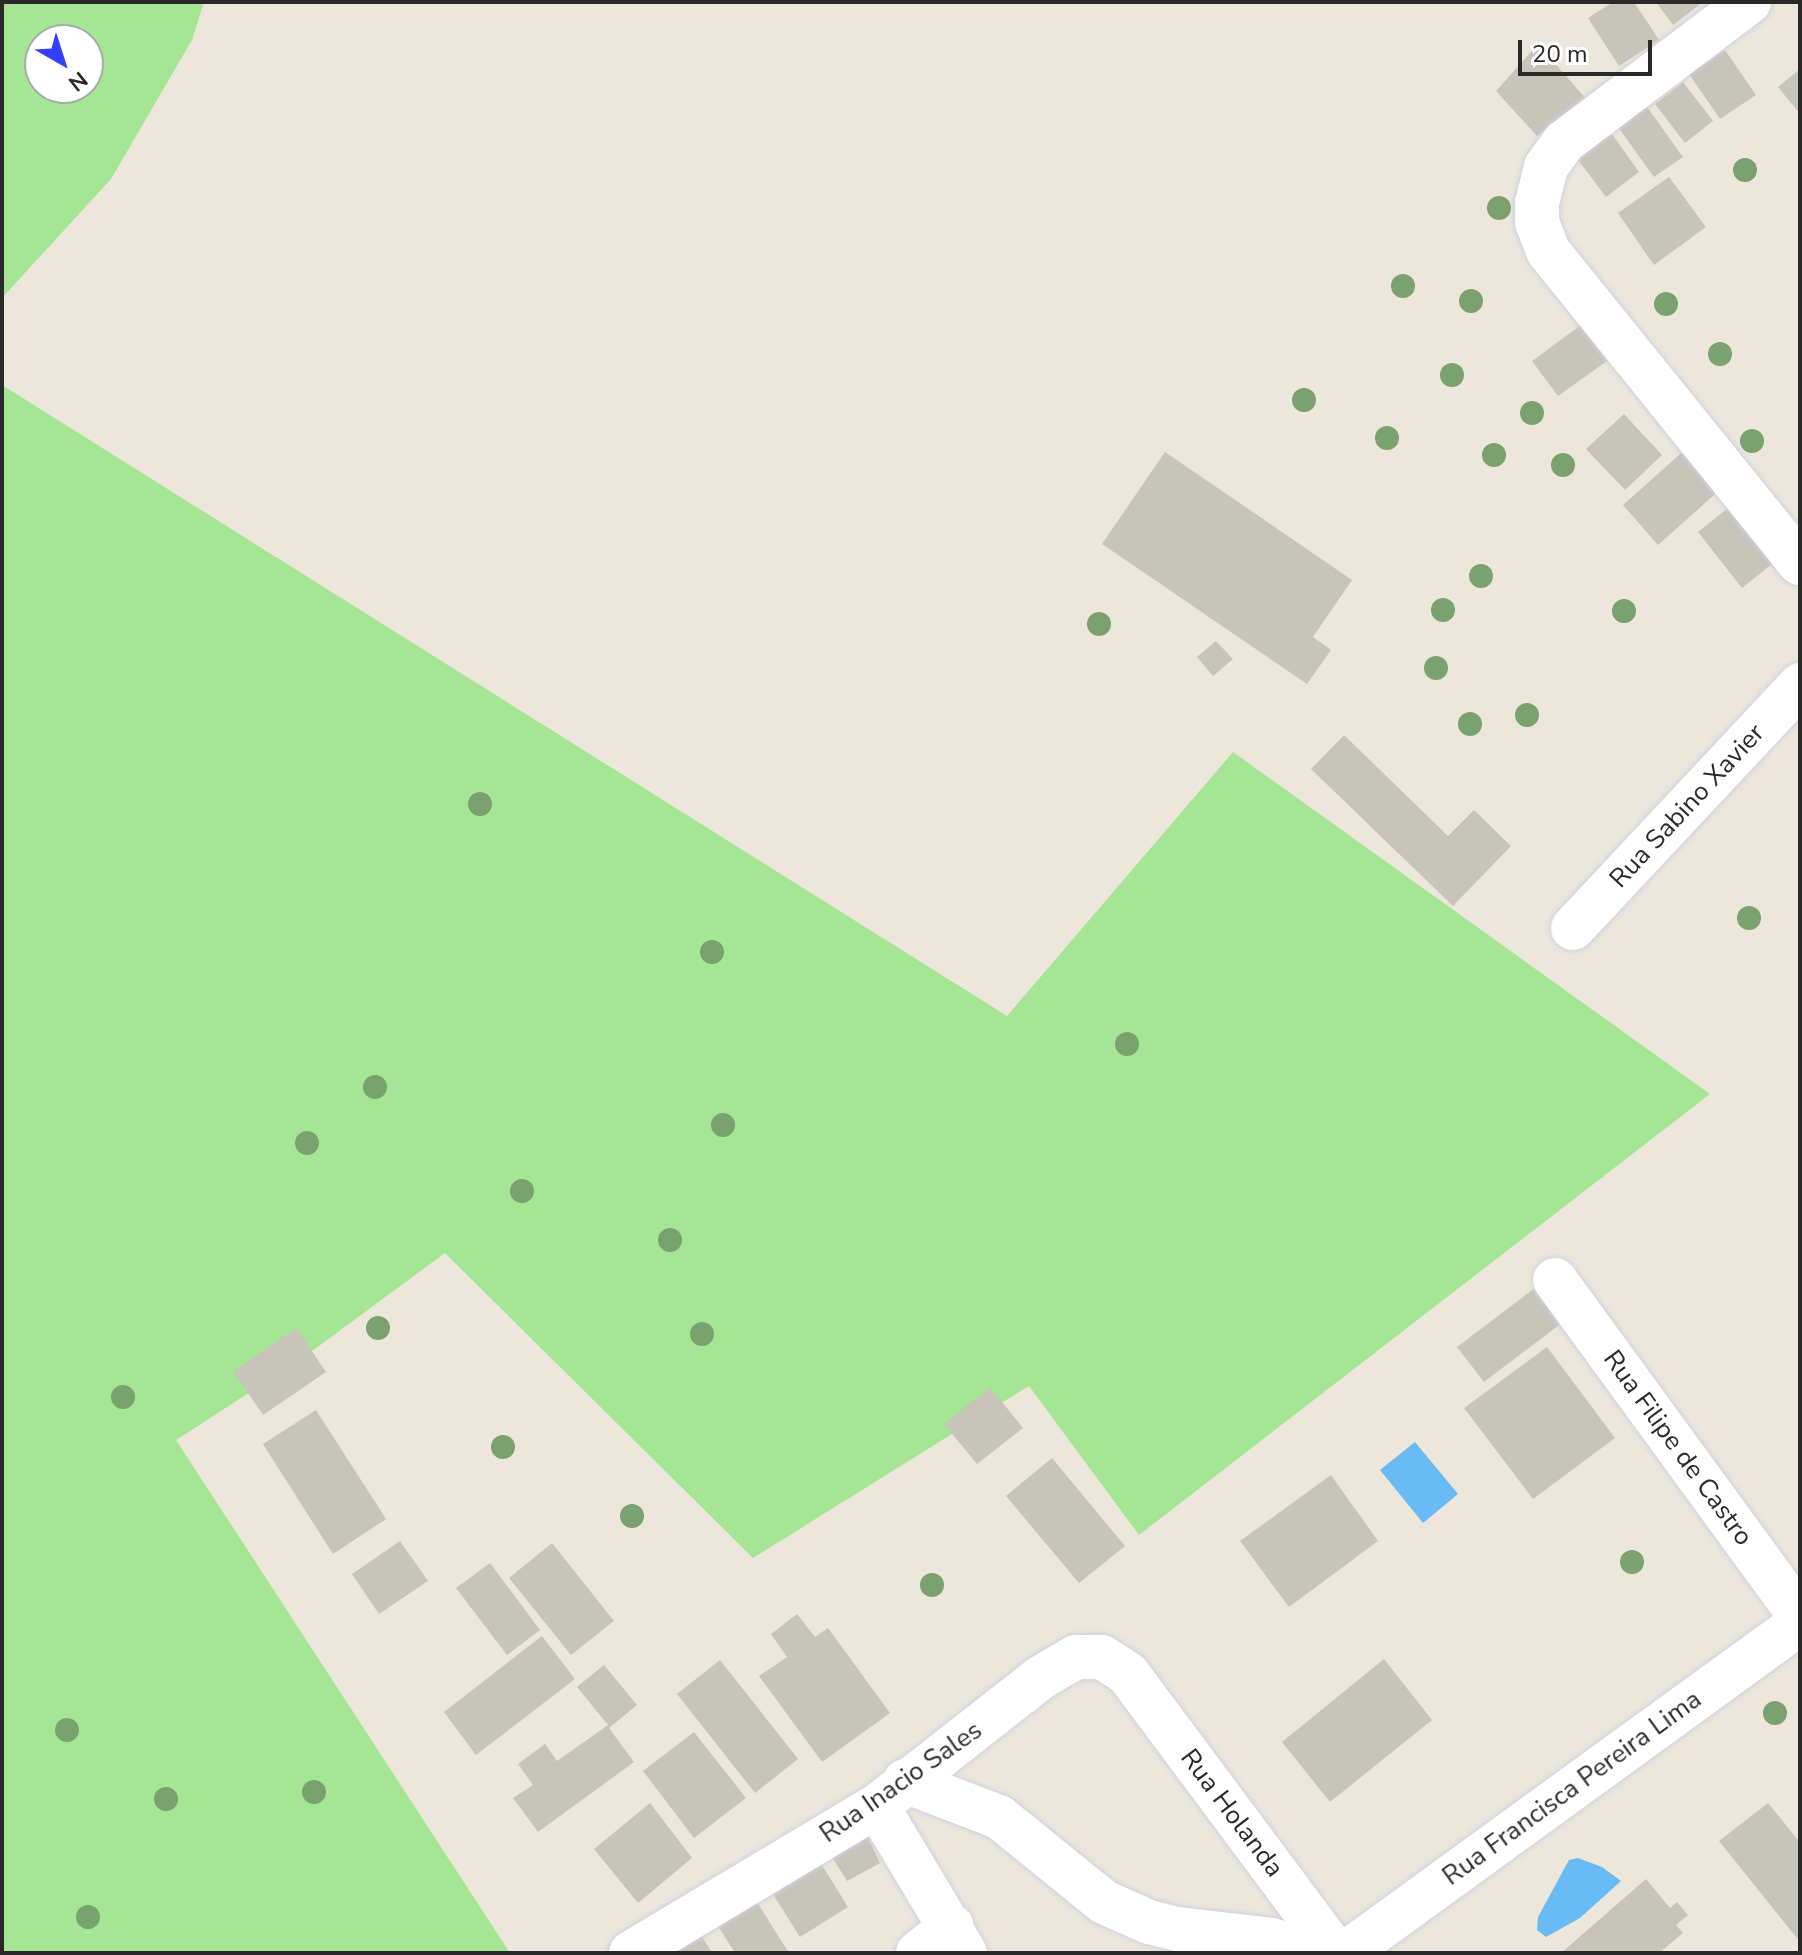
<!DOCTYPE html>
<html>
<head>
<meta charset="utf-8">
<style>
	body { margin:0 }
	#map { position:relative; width:1802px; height:1955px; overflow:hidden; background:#ece7da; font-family:"Nunito Sans",sans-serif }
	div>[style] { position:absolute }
	.green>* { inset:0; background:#a4e694 }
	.water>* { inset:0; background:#68bbf4 }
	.building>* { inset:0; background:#c7c4ba }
	.roads { filter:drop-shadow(0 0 2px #cfd0e3) drop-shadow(0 0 2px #cfd0e3) }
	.street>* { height:44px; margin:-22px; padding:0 22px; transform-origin:22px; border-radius:22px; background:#fff }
	.trees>* { width:24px; height:24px; margin:-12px; border-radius:50%; background:#7aa26e }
	span { translate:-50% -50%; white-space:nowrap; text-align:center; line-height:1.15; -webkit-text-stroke:6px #fff; paint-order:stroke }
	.street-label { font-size:26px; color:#292929 }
	.frame { position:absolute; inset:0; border:4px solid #292929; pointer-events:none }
	.north { position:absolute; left:24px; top:24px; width:80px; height:80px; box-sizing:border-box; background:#fff; border:2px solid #a9a9a9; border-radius:50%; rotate:141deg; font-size:22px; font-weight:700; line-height:32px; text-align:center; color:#292929 }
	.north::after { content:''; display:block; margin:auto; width:28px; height:36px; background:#343eff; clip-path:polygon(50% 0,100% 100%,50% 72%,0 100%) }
	.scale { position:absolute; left:1518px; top:40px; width:134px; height:36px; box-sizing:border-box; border:4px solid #292929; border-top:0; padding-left:10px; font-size:24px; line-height:28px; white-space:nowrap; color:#292929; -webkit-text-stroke:6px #fff; paint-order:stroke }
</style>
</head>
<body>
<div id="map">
	<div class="green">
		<div style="clip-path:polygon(evenodd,2px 2px,204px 2px,192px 40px,111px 179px,2px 298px,2px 2px,40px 40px,88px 40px,88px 88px,40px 88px,40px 40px)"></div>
		<div style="clip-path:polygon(2px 385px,1007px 1016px,1233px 752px,1710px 1094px,1139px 1535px,1029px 1386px,753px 1558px,445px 1253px,304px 1357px,176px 1440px,510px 1953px,2px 1953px)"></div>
	</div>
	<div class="water">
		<div style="clip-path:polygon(1415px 1442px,1458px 1494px,1423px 1523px,1380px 1470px)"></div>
		<div style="clip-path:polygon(1578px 1858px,1602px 1867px,1621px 1881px,1580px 1918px,1546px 1937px,1537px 1930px,1538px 1917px,1569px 1860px)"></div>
	</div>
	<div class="building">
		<div style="clip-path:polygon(1613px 2px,1634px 2px,1659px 40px,1619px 66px,1588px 18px)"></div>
		<div style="clip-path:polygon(1656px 2px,1703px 2px,1673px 25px)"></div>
		<div style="clip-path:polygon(1538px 44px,1587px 100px,1537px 136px,1496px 91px)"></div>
		<div style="clip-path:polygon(1725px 50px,1756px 95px,1720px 119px,1689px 74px)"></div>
		<div style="clip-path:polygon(1800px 69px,1800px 114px,1778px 87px)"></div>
		<div style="clip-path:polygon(1683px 82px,1713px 121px,1685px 143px,1655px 104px)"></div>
		<div style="clip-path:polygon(1647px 107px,1683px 157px,1654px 177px,1618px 127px)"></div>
		<div style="clip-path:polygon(1609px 130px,1639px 172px,1606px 197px,1575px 156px)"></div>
		<div style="clip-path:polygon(1669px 177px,1706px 227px,1654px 265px,1618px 213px)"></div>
		<div style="clip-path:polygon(1581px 325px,1607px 361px,1558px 396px,1532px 361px)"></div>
		<div style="clip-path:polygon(1624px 414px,1662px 455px,1625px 490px,1586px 449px)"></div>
		<div style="clip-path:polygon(1688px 447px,1723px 487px,1658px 545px,1623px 505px)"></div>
		<div style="clip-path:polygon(1165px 452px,1352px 580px,1313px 637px,1331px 650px,1307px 684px,1102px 544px)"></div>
		<div style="clip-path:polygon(1733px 504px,1777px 560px,1742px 588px,1698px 532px)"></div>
		<div style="clip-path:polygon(1216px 641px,1233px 659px,1213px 676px,1197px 657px)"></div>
		<div style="clip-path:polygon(1344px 735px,1448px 836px,1474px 810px,1511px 846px,1453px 906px,1311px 769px)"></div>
		<div style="clip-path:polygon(1540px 1284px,1567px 1319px,1484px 1382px,1457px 1347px)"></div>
		<div style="clip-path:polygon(296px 1328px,326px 1372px,263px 1415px,233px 1371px)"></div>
		<div style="clip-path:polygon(1547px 1347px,1615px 1438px,1533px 1499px,1464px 1408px)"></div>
		<div style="clip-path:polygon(990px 1387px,1023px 1428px,977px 1464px,944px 1424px)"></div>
		<div style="clip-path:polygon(316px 1410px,386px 1519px,333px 1554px,263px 1444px)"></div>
		<div style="clip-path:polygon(1052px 1458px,1125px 1546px,1079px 1583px,1006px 1496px)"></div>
		<div style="clip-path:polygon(1331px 1475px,1378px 1541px,1289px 1607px,1240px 1541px)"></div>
		<div style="clip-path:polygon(400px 1541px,428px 1581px,379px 1614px,352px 1574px)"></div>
		<div style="clip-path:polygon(552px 1543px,614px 1621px,571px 1655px,509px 1578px)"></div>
		<div style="clip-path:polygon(490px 1563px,540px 1630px,507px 1655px,456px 1588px)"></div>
		<div style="clip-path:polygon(797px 1614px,815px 1637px,828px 1628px,890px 1713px,822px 1762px,759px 1676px,787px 1657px,771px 1634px)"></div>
		<div style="clip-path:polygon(542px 1636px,575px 1679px,476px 1755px,444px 1712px)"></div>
		<div style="clip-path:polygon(1384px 1659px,1432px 1720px,1330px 1802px,1282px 1742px)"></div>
		<div style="clip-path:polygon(720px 1660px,798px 1759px,755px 1793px,677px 1694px)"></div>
		<div style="clip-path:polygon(604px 1665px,637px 1705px,609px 1728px,634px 1762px,538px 1832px,513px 1798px,533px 1785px,518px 1764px,545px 1744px,557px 1761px,608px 1725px,577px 1687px)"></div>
		<div style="clip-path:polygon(694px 1732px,746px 1798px,694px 1838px,643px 1771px)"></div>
		<div style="clip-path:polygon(650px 1803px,692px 1858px,638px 1903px,594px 1849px)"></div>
		<div style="clip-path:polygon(1768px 1803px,1798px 1840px,1800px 1839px,1800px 1942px,1719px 1841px)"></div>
		<div style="clip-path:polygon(867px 1835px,880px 1863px,847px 1881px,830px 1854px)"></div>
		<div style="clip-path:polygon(812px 1849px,848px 1907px,800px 1937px,764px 1880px)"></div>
		<div style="clip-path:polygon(1646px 1879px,1670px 1908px,1677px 1902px,1688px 1915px,1676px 1925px,1683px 1933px,1659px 1953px,1561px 1953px)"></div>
		<div style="clip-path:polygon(752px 1894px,789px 1953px,735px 1953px,713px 1918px)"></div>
		<div style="clip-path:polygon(698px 1930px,712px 1953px,660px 1953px)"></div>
	</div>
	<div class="roads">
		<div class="street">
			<div style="left:1749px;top:2px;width:232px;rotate:142.9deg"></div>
			<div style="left:1564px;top:142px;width:31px;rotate:126deg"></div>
			<div style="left:1546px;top:167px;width:37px;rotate:104deg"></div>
			<div style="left:1537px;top:203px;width:19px;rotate:90deg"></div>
			<div style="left:1537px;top:222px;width:31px;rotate:69deg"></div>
			<div style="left:1548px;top:251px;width:401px;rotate:51.1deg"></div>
			<div style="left:1573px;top:928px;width:333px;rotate:-46.9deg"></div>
			<div style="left:1555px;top:1280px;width:416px;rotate:53.9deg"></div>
			<div style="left:905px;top:1781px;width:101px;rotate:21deg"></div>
			<div style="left:999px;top:1817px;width:135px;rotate:39deg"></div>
			<div style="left:1104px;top:1902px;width:49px;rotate:24deg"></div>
			<div style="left:1149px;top:1922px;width:30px;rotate:14deg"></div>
			<div style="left:1178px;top:1929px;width:94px;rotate:6.7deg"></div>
			<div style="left:1271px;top:1940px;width:53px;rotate:14.3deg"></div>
			<div style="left:877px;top:1806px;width:171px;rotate:59.1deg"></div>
			<div style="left:631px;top:1953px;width:287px;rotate:-30.9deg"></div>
			<div style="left:877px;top:1806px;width:207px;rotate:-38.1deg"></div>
			<div style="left:1040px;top:1678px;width:42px;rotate:-30.3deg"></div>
			<div style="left:1076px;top:1657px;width:26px"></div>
			<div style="left:1102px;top:1657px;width:31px;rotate:33deg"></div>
			<div style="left:1128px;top:1674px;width:348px;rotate:53.3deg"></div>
			<div style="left:918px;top:1953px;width:43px;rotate:-38.5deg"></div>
			<div style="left:1346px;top:1953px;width:561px;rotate:-36.01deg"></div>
		</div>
	</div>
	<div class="trees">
		<div style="left:1745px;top:170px"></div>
		<div style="left:1499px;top:208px"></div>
		<div style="left:1403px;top:286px"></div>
		<div style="left:1471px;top:301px"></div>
		<div style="left:1666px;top:304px"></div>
		<div style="left:1720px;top:354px"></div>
		<div style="left:1452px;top:375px"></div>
		<div style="left:1304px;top:400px"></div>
		<div style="left:1532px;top:413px"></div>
		<div style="left:1387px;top:438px"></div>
		<div style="left:1752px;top:441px"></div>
		<div style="left:1494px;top:455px"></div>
		<div style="left:1563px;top:465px"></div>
		<div style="left:1481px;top:576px"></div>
		<div style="left:1443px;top:610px"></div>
		<div style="left:1624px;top:611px"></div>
		<div style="left:1099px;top:624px"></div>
		<div style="left:1436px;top:668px"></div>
		<div style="left:1527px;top:715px"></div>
		<div style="left:1470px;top:724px"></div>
		<div style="left:480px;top:804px"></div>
		<div style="left:1749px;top:918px"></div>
		<div style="left:712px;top:952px"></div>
		<div style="left:1127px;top:1044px"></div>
		<div style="left:375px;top:1087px"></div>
		<div style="left:723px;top:1125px"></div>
		<div style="left:307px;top:1143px"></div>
		<div style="left:522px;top:1191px"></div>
		<div style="left:670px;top:1240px"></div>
		<div style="left:378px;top:1328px"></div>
		<div style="left:702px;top:1334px"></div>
		<div style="left:123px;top:1397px"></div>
		<div style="left:503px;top:1447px"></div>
		<div style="left:632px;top:1516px"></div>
		<div style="left:1632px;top:1562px"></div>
		<div style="left:932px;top:1585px"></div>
		<div style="left:1775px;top:1713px"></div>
		<div style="left:67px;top:1730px"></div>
		<div style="left:314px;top:1792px"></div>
		<div style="left:166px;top:1799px"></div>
		<div style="left:88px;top:1917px"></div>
	</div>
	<div class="street-label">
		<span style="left:1687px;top:806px;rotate:-47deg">Rua Sabino Xavier</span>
		<span style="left:1678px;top:1448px;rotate:54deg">Rua Filipe de Castro</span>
		<span style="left:901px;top:1782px;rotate:-35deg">Rua Inacio Sales</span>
		<span style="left:1572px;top:1788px;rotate:-36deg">Rua Francisca Pereira Lima</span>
		<span style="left:1232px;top:1813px;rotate:53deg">Rua Holanda</span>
	</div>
	<div class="frame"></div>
	<div class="north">N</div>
	<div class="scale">20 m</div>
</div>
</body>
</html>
